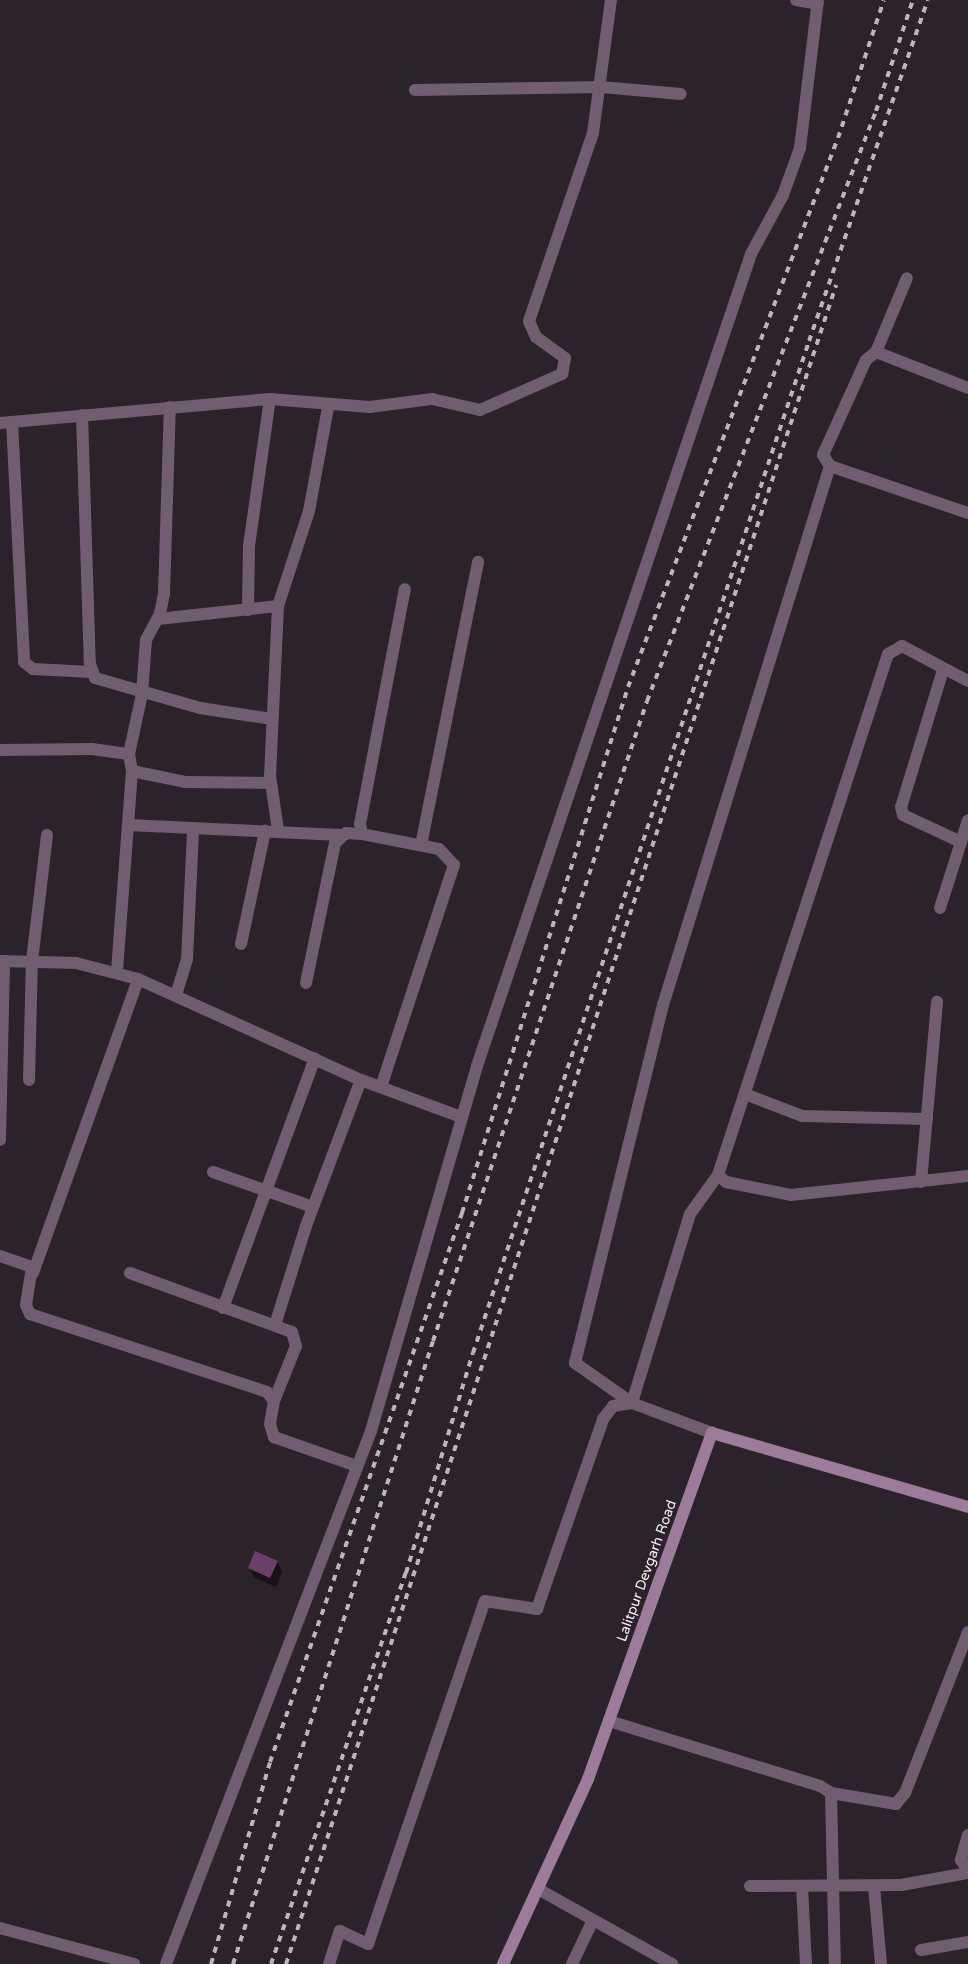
<!DOCTYPE html>
<html>
<head>
<meta charset="utf-8">
<style>
	body { margin:0 }
	#map { position:relative; width:968px; height:1964px; overflow:hidden; background:#2a2329; font-family:"Varela Round",sans-serif }
	div>[style] { position:absolute }
	.shadow>* { inset:0; background:#0007 }
	.building>* { inset:0; background:#6b4068 }
	.street>* { height:12px; margin:-6px; padding:0 6px; transform-origin:6px; border-radius:6px; background:#715d70 }
	.secondary>* { height:12px; margin:-6px; padding:0 6px; transform-origin:6px; border-radius:6px; background:#9c7c9a }
	.rail>* { height:4px; margin-top:-2px; transform-origin:0; background:repeating-linear-gradient(90deg,#bbb6ba 0 6px,transparent 0 12px) }
	span { translate:-50% -50%; white-space:nowrap; text-align:center; line-height:1.15; -webkit-text-stroke:4px #2a2329; paint-order:stroke }
	.street-label { font-size:14px; color:#f7f2f6 }
</style>
</head>
<body>
<div id="map">
	<div class="shadow">
		<div style="clip-path:polygon(277px 1562px,282px 1571px,276px 1587px,255px 1578px,249px 1568px)"></div>
	</div>
	<div class="building">
		<div style="clip-path:polygon(255px 1551px,278px 1561px,270px 1578px,248px 1568px)"></div>
	</div>
	<div class="street">
		<div style="left:796px;top:0;width:22px;rotate:10deg"></div>
		<div style="left:415px;top:90px;width:186px;rotate:-0.9deg"></div>
		<div style="left:601px;top:87px;width:80px;rotate:5deg"></div>
		<div style="left:876px;top:352px;width:80px;rotate:-67.3deg"></div>
		<div style="left:968px;top:388px;width:99px;rotate:-158.6deg"></div>
		<div style="left:876px;top:352px;width:13px;rotate:141deg"></div>
		<div style="left:866px;top:360px;width:104px;rotate:114.4deg"></div>
		<div style="left:823px;top:455px;width:13px;rotate:58deg"></div>
		<div style="left:830px;top:466px;width:146px;rotate:18.8deg"></div>
		<div style="left:82px;top:415px;width:249px;rotate:88.2deg"></div>
		<div style="left:90px;top:664px;width:15px;rotate:70deg"></div>
		<div style="left:95px;top:678px;width:109px;rotate:15.9deg"></div>
		<div style="left:200px;top:708px;width:73px;rotate:8.7deg"></div>
		<div style="left:12px;top:422px;width:240px;rotate:87.1deg"></div>
		<div style="left:24px;top:662px;width:11px;rotate:38deg"></div>
		<div style="left:33px;top:669px;width:58px;rotate:3deg"></div>
		<div style="left:0;top:423px;width:271px;rotate:-5.1deg"></div>
		<div style="left:270px;top:399px;width:100px;rotate:4.6deg"></div>
		<div style="left:370px;top:407px;width:63px;rotate:-7.4deg"></div>
		<div style="left:432px;top:399px;width:49px;rotate:12.9deg"></div>
		<div style="left:480px;top:410px;width:90px;rotate:-23.7deg"></div>
		<div style="left:562px;top:374px;width:16px;rotate:-79deg"></div>
		<div style="left:565px;top:358px;width:36px;rotate:-144deg"></div>
		<div style="left:536px;top:337px;width:17px;rotate:-114deg"></div>
		<div style="left:529px;top:321px;width:199px;rotate:-71.2deg"></div>
		<div style="left:593px;top:133px;width:134px;rotate:-82.3deg"></div>
		<div style="left:248px;top:610px;width:64px;rotate:-89.1deg"></div>
		<div style="left:249px;top:546px;width:148px;rotate:-81.9deg"></div>
		<div style="left:158px;top:619px;width:121px;rotate:-6.2deg"></div>
		<div style="left:278px;top:606px;width:100px;rotate:-71.9deg"></div>
		<div style="left:309px;top:511px;width:106px;rotate:-79.6deg"></div>
		<div style="left:943px;top:670px;width:143px;rotate:107deg"></div>
		<div style="left:901px;top:807px;width:8px;rotate:76deg"></div>
		<div style="left:903px;top:815px;width:64px;rotate:25deg"></div>
		<div style="left:968px;top:681px;width:75px;rotate:-152.1deg"></div>
		<div style="left:902px;top:646px;width:16px;rotate:150deg"></div>
		<div style="left:888px;top:654px;width:548px;rotate:108.07deg"></div>
		<div style="left:718px;top:1175px;width:11px;rotate:41deg"></div>
		<div style="left:726px;top:1182px;width:66px;rotate:11.3deg"></div>
		<div style="left:791px;top:1195px;width:178px;rotate:-6.1deg"></div>
		<div style="left:0;top:750px;width:92px;rotate:-0.6deg"></div>
		<div style="left:92px;top:749px;width:37px;rotate:8deg"></div>
		<div style="left:129px;top:754px;width:17px;rotate:80deg"></div>
		<div style="left:132px;top:771px;width:202px;rotate:94.3deg"></div>
		<div style="left:129px;top:754px;width:61px;rotate:-77.8deg"></div>
		<div style="left:142px;top:694px;width:54px;rotate:-85.8deg"></div>
		<div style="left:146px;top:640px;width:30px;rotate:-62deg"></div>
		<div style="left:160px;top:614px;width:20px;rotate:-79deg"></div>
		<div style="left:164px;top:594px;width:187px;rotate:-88.2deg"></div>
		<div style="left:132px;top:771px;width:54px;rotate:11.7deg"></div>
		<div style="left:185px;top:782px;width:85px;rotate:0.7deg"></div>
		<div style="left:128px;top:825px;width:213px;rotate:2.7deg"></div>
		<div style="left:278px;top:830px;width:55px;rotate:-98.4deg"></div>
		<div style="left:270px;top:776px;width:170px;rotate:-87.3deg"></div>
		<div style="left:421px;top:845px;width:289px;rotate:-78.6deg"></div>
		<div style="left:940px;top:908px;width:92px;rotate:-72.3deg"></div>
		<div style="left:241px;top:944px;width:116px;rotate:-78deg"></div>
		<div style="left:0;top:961px;width:76px;rotate:1.5deg"></div>
		<div style="left:76px;top:963px;width:64px;rotate:14.5deg"></div>
		<div style="left:138px;top:979px;width:245px;rotate:24.4deg"></div>
		<div style="left:361px;top:1080px;width:107px;rotate:20.3deg"></div>
		<div style="left:306px;top:983px;width:143px;rotate:-78.3deg"></div>
		<div style="left:335px;top:843px;width:15px;rotate:-42deg"></div>
		<div style="left:346px;top:833px;width:16px;rotate:4deg"></div>
		<div style="left:176px;top:995px;width:38px;rotate:-73deg"></div>
		<div style="left:187px;top:959px;width:129px;rotate:-87.3deg"></div>
		<div style="left:29px;top:1080px;width:119px;rotate:-88.6deg"></div>
		<div style="left:32px;top:961px;width:127px;rotate:-83.2deg"></div>
		<div style="left:381px;top:1087px;width:234px;rotate:-71.8deg"></div>
		<div style="left:454px;top:865px;width:22px;rotate:-133deg"></div>
		<div style="left:439px;top:849px;width:78px;rotate:-169deg"></div>
		<div style="left:362px;top:834px;width:10px;rotate:-101deg"></div>
		<div style="left:360px;top:824px;width:239px;rotate:-79.2deg"></div>
		<div style="left:745px;top:1094px;width:61px;rotate:21.1deg"></div>
		<div style="left:802px;top:1116px;width:125px;rotate:1.4deg"></div>
		<div style="left:0;top:1140px;width:179px;rotate:-88.7deg"></div>
		<div style="left:213px;top:1172px;width:106px;rotate:19.3deg"></div>
		<div style="left:718px;top:1175px;width:48px;rotate:125.7deg"></div>
		<div style="left:690px;top:1214px;width:198px;rotate:107.1deg"></div>
		<div style="left:632px;top:1403px;width:70px;rotate:-144.9deg"></div>
		<div style="left:575px;top:1363px;width:369px;rotate:-76.2deg"></div>
		<div style="left:663px;top:1005px;width:564px;rotate:-72.79deg"></div>
		<div style="left:921px;top:1182px;width:181px;rotate:-84.9deg"></div>
		<div style="left:0;top:1256px;width:34px;rotate:19deg"></div>
		<div style="left:32px;top:1267px;width:38px;rotate:99deg"></div>
		<div style="left:26px;top:1305px;width:10px;rotate:66deg"></div>
		<div style="left:30px;top:1314px;width:250px;rotate:18.2deg"></div>
		<div style="left:267px;top:1392px;width:11px;rotate:52deg"></div>
		<div style="left:274px;top:1401px;width:23px;rotate:100deg"></div>
		<div style="left:270px;top:1424px;width:14px;rotate:73deg"></div>
		<div style="left:274px;top:1437px;width:88px;rotate:19.3deg"></div>
		<div style="left:33px;top:1273px;width:312px;rotate:-70.3deg"></div>
		<div style="left:130px;top:1273px;width:172px;rotate:20deg"></div>
		<div style="left:292px;top:1332px;width:15px;rotate:74deg"></div>
		<div style="left:296px;top:1346px;width:59px;rotate:111.8deg"></div>
		<div style="left:223px;top:1308px;width:266px;rotate:-69.8deg"></div>
		<div style="left:275px;top:1325px;width:104px;rotate:-72.6deg"></div>
		<div style="left:306px;top:1226px;width:156px;rotate:-69.4deg"></div>
		<div style="left:609px;top:1721px;width:221px;rotate:17.1deg"></div>
		<div style="left:820px;top:1786px;width:13px;rotate:32deg"></div>
		<div style="left:831px;top:1793px;width:171px;rotate:88.7deg"></div>
		<div style="left:831px;top:1793px;width:66px;rotate:9.6deg"></div>
		<div style="left:896px;top:1804px;width:14px;rotate:-51deg"></div>
		<div style="left:905px;top:1793px;width:173px;rotate:-68.6deg"></div>
		<div style="left:968px;top:1835px;width:26px;rotate:106deg"></div>
		<div style="left:961px;top:1860px;width:12px;rotate:55deg"></div>
		<div style="left:750px;top:1886px;width:151px;rotate:-0.4deg"></div>
		<div style="left:901px;top:1885px;width:68px;rotate:-10.2deg"></div>
		<div style="left:802px;top:1886px;width:78px;rotate:87.1deg"></div>
		<div style="left:874px;top:1886px;width:78px;rotate:84.9deg"></div>
		<div style="left:538px;top:1889px;width:154px;rotate:29.2deg"></div>
		<div style="left:0;top:1928px;width:139px;rotate:15deg"></div>
		<div style="left:921px;top:1950px;width:48px;rotate:-9.7deg"></div>
		<div style="left:166px;top:1964px;width:571px;rotate:-68.96deg"></div>
		<div style="left:371px;top:1431px;width:380px;rotate:-73.8deg"></div>
		<div style="left:477px;top:1066px;width:857px;rotate:-71.35deg"></div>
		<div style="left:751px;top:254px;width:67px;rotate:-61.5deg"></div>
		<div style="left:783px;top:195px;width:50px;rotate:-70.1deg"></div>
		<div style="left:800px;top:148px;width:149px;rotate:-83.1deg"></div>
		<div style="left:329px;top:1964px;width:35px;rotate:-72deg"></div>
		<div style="left:340px;top:1931px;width:31px;rotate:25deg"></div>
		<div style="left:368px;top:1944px;width:362px;rotate:-71.2deg"></div>
		<div style="left:485px;top:1601px;width:53px;rotate:8.7deg"></div>
		<div style="left:537px;top:1609px;width:201px;rotate:-70.8deg"></div>
		<div style="left:603px;top:1419px;width:16px;rotate:-52deg"></div>
		<div style="left:613px;top:1406px;width:19px;rotate:-9deg"></div>
		<div style="left:632px;top:1403px;width:85px;rotate:20.6deg"></div>
		<div style="left:572px;top:1964px;width:49px;rotate:-64.5deg"></div>
	</div>
	<div class="secondary">
		<div style="left:503px;top:1964px;width:204px;rotate:-65.3deg"></div>
		<div style="left:588px;top:1779px;width:368px;rotate:-70.3deg"></div>
		<div style="left:712px;top:1433px;width:266px;rotate:16.1deg"></div>
	</div>
	<div class="rail">
		<div style="left:211px;top:1964px;width:210px;rotate:-73.7deg"></div>
		<div style="left:270px;top:1762px;width:582px;rotate:-70.72deg"></div>
		<div style="left:462px;top:1213px;width:552px;rotate:-72.48deg"></div>
		<div style="left:628px;top:687px;width:588px;rotate:-69.07deg"></div>
		<div style="left:838px;top:138px;width:145px;rotate:-71.6deg"></div>
		<div style="left:233px;top:1964px;width:654px;rotate:-72.2deg"></div>
		<div style="left:433px;top:1341px;width:675px;rotate:-71.51deg"></div>
		<div style="left:647px;top:701px;width:633px;rotate:-68.79deg"></div>
		<div style="left:876px;top:111px;width:117px;rotate:-71.6deg"></div>
		<div style="left:271px;top:1964px;width:414px;rotate:-71deg"></div>
		<div style="left:406px;top:1573px;width:230px;rotate:-73.1deg"></div>
		<div style="left:473px;top:1353px;width:1066px;rotate:-71.63deg"></div>
		<div style="left:809px;top:341px;width:361px;rotate:-70.8deg"></div>
		<div style="left:286px;top:1964px;width:1767px;rotate:-71.86deg"></div>
	</div>
	<div class="street-label">
		<span style="left:647px;top:1571px;rotate:-70deg">Lalitpur Devgarh Road</span>
	</div>
</div>
</body>
</html>
